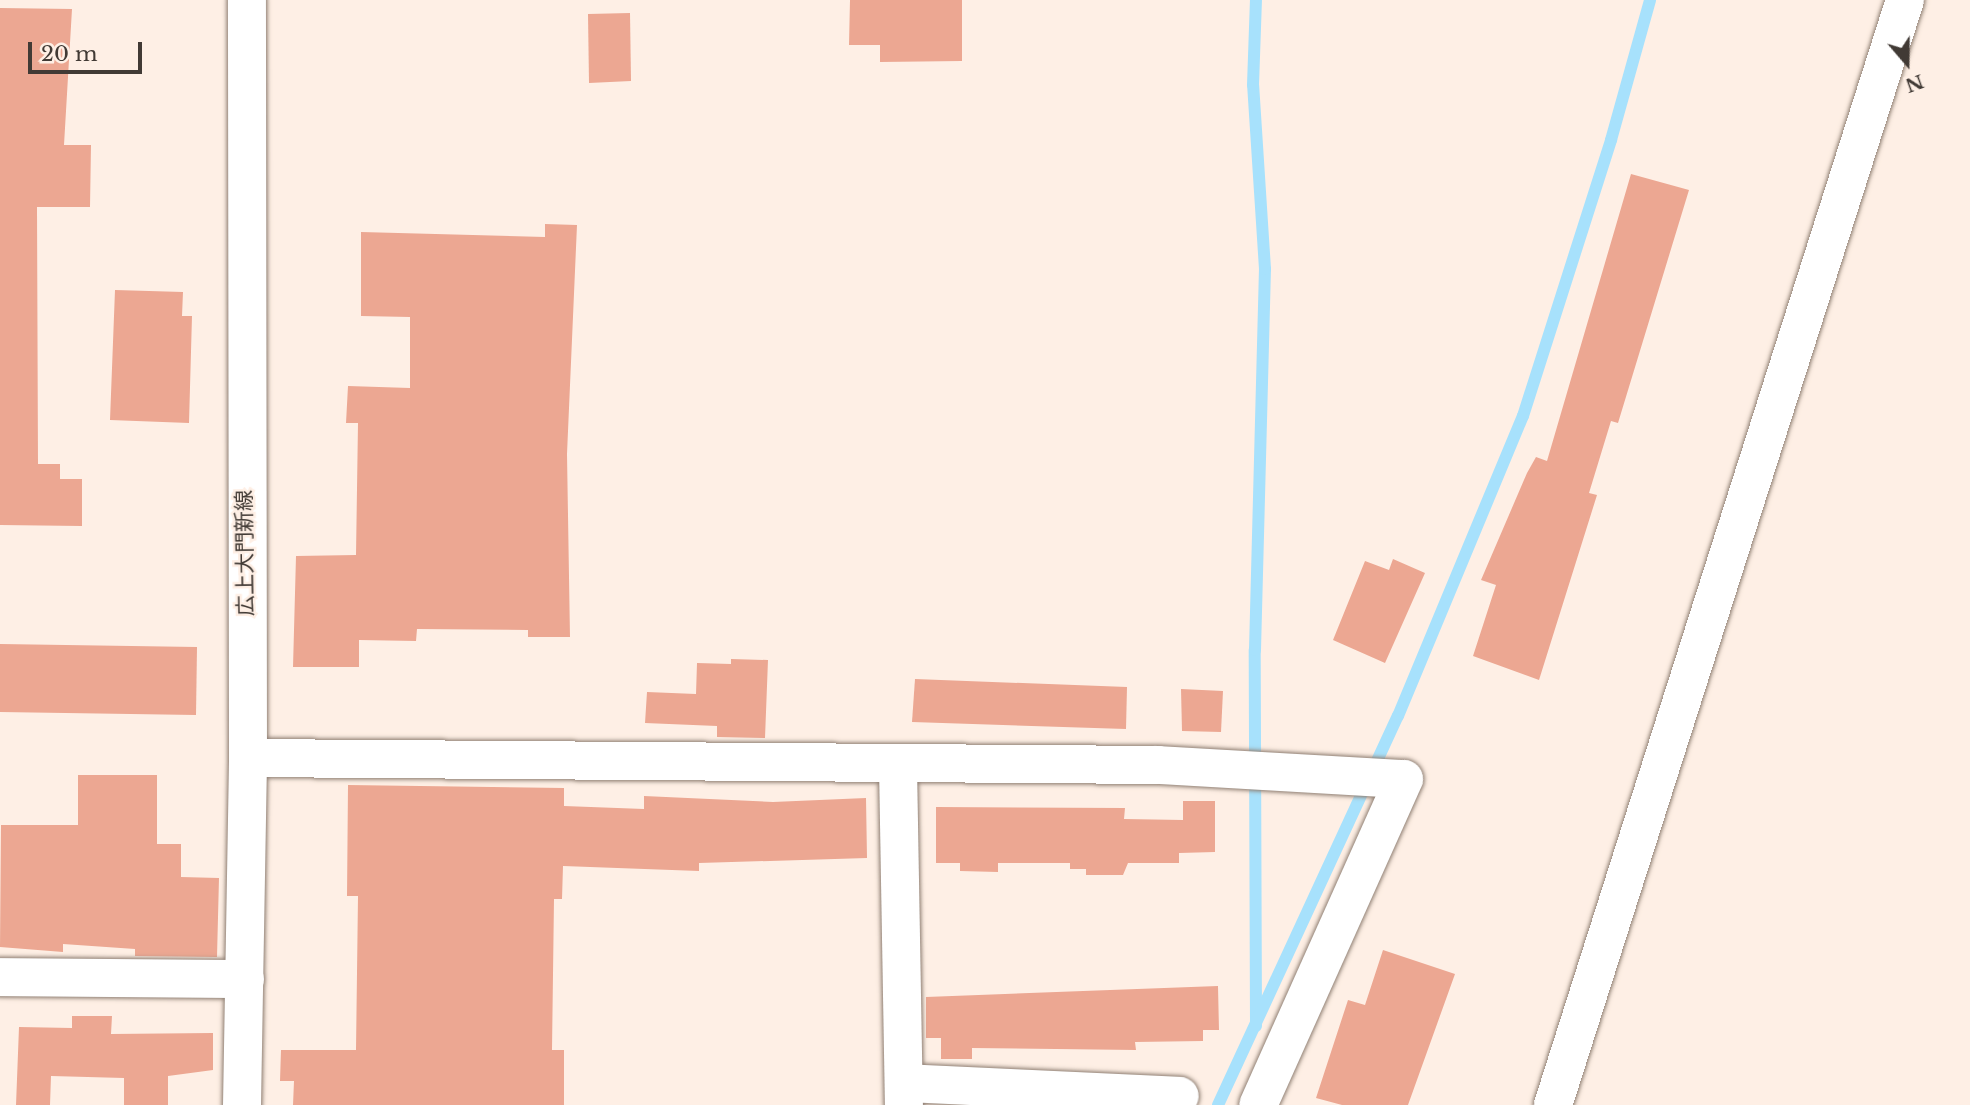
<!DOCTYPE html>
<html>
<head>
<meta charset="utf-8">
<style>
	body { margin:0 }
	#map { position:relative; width:1970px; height:1105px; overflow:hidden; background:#feefe5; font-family:"Libre Baskerville","Noto Sans JP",serif }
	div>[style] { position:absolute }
	.stream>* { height:12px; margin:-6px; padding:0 6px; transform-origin:6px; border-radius:6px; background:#a7e1fc }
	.building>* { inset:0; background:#eca792 }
	.roads { filter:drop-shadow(0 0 2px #908074) drop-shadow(0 0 2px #908074) }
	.minor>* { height:38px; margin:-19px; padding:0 19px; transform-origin:19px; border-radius:19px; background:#fff }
	.tertiary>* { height:38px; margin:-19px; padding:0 19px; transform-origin:19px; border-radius:19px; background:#fff }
	.secondary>* { height:38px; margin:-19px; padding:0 19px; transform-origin:19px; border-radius:19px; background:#fff }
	span { translate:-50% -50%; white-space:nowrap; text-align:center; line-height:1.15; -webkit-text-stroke:5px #feefe5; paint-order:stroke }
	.street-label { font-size:21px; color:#413a35 }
	.north { position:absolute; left:1872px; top:28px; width:70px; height:70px; -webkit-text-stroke:5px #feefe5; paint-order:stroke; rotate:160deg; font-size:19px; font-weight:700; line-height:28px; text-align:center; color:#413a35 }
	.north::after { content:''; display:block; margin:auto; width:24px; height:32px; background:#413a35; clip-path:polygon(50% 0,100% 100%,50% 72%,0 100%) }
	.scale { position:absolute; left:28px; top:42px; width:114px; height:32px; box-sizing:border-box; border:4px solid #413a35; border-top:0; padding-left:9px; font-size:21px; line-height:24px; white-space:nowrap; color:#413a35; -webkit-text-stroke:5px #feefe5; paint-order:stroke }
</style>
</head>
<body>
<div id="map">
	<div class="stream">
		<div style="left:1256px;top:1026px;width:376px;rotate:-90.2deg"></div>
		<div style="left:1255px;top:650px;width:381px;rotate:-88.5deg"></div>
		<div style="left:1265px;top:269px;width:184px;rotate:-93.7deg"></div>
		<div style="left:1253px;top:85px;width:85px;rotate:-88deg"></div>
		<div style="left:1218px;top:1105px;width:429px;rotate:-65.2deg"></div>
		<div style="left:1398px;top:716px;width:325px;rotate:-67.4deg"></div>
		<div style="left:1523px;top:416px;width:290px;rotate:-72.3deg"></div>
		<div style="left:1611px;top:140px;width:145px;rotate:-74.4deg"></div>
	</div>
	<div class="building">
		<div style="clip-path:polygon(850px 0,962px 0,962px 61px,880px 62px,880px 45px,849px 45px)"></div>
		<div style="clip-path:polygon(0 8px,72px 9px,64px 145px,91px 145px,90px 207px,37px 207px,38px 464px,60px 464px,60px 479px,82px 479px,82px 526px,0 525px)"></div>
		<div style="clip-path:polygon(630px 13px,631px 81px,589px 83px,588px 14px)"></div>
		<div style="clip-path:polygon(1631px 174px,1689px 190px,1618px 423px,1611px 421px,1589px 493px,1597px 495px,1539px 680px,1473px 656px,1496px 585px,1481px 580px,1527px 473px,1536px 457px,1547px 461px)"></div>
		<div style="clip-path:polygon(545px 224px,577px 225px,567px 454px,570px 637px,528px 637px,528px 630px,417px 629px,416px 641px,359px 640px,359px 667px,293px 667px,296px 556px,356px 555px,358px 423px,346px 423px,348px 386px,410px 388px,410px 317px,361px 316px,361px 232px,545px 237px)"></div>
		<div style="clip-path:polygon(115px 290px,183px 292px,182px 316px,192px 316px,189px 423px,110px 420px)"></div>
		<div style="clip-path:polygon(1393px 559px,1425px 573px,1385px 663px,1333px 640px,1365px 561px,1389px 570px)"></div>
		<div style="clip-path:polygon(0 644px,197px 647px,196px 715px,0 712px)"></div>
		<div style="clip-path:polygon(731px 659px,768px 660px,765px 738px,717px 737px,717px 726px,645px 723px,647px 692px,696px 694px,697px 663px,731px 664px)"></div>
		<div style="clip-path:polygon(915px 679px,1127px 687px,1126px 729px,912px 722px)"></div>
		<div style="clip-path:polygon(1181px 689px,1223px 691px,1221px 732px,1182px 731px)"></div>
		<div style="clip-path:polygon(78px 775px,157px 775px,157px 844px,181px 844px,181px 877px,219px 878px,217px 957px,135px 956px,135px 949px,63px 944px,63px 952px,0 947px,1px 825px,78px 825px)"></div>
		<div style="clip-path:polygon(348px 785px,564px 788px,564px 806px,644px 809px,644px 796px,773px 802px,866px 798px,867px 858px,699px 863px,699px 871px,563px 866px,562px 899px,554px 899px,552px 1050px,564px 1050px,564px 1105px,293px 1105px,294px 1081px,280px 1081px,281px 1050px,356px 1050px,358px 896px,347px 896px)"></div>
		<div style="clip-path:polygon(1183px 801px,1215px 801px,1215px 852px,1179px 853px,1179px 863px,1128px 863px,1123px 875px,1086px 875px,1086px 869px,1070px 869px,1070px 863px,998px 863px,998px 872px,960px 871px,960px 863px,936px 863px,936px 807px,1125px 808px,1124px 819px,1183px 820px)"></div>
		<div style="clip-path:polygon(1383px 950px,1455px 974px,1408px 1105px,1342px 1105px,1316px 1098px,1348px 1000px,1365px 1005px)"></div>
		<div style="clip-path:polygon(1218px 986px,1219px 1030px,1203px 1030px,1203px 1041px,1135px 1042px,1136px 1050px,972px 1048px,972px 1059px,941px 1059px,941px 1038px,926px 1038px,926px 997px)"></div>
		<div style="clip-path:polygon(72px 1016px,112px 1016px,111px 1034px,213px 1033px,213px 1070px,168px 1076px,168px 1105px,124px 1105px,124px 1078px,51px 1076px,50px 1105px,16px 1105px,19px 1027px,72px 1028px)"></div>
	</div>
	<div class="roads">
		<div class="minor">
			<div style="left:248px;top:758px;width:910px;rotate:0.44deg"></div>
			<div style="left:1158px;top:765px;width:246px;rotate:3.3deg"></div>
			<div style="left:1404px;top:779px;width:357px;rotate:114.1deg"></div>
			<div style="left:898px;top:766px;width:339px;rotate:89deg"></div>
			<div style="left:0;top:977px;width:245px;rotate:0.5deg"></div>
			<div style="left:905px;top:1083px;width:275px;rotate:2.7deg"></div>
		</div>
		<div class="tertiary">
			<div style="left:1553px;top:1105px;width:1160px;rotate:-72.33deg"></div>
		</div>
		<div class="secondary">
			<div style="left:242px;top:1105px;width:347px;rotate:-89deg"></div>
			<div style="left:248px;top:758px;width:758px;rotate:-90.08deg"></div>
		</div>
	</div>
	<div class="street-label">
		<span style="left:245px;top:553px;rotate:-91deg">広上大門新線</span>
	</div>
	<div class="north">N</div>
	<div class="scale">20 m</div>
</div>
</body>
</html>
